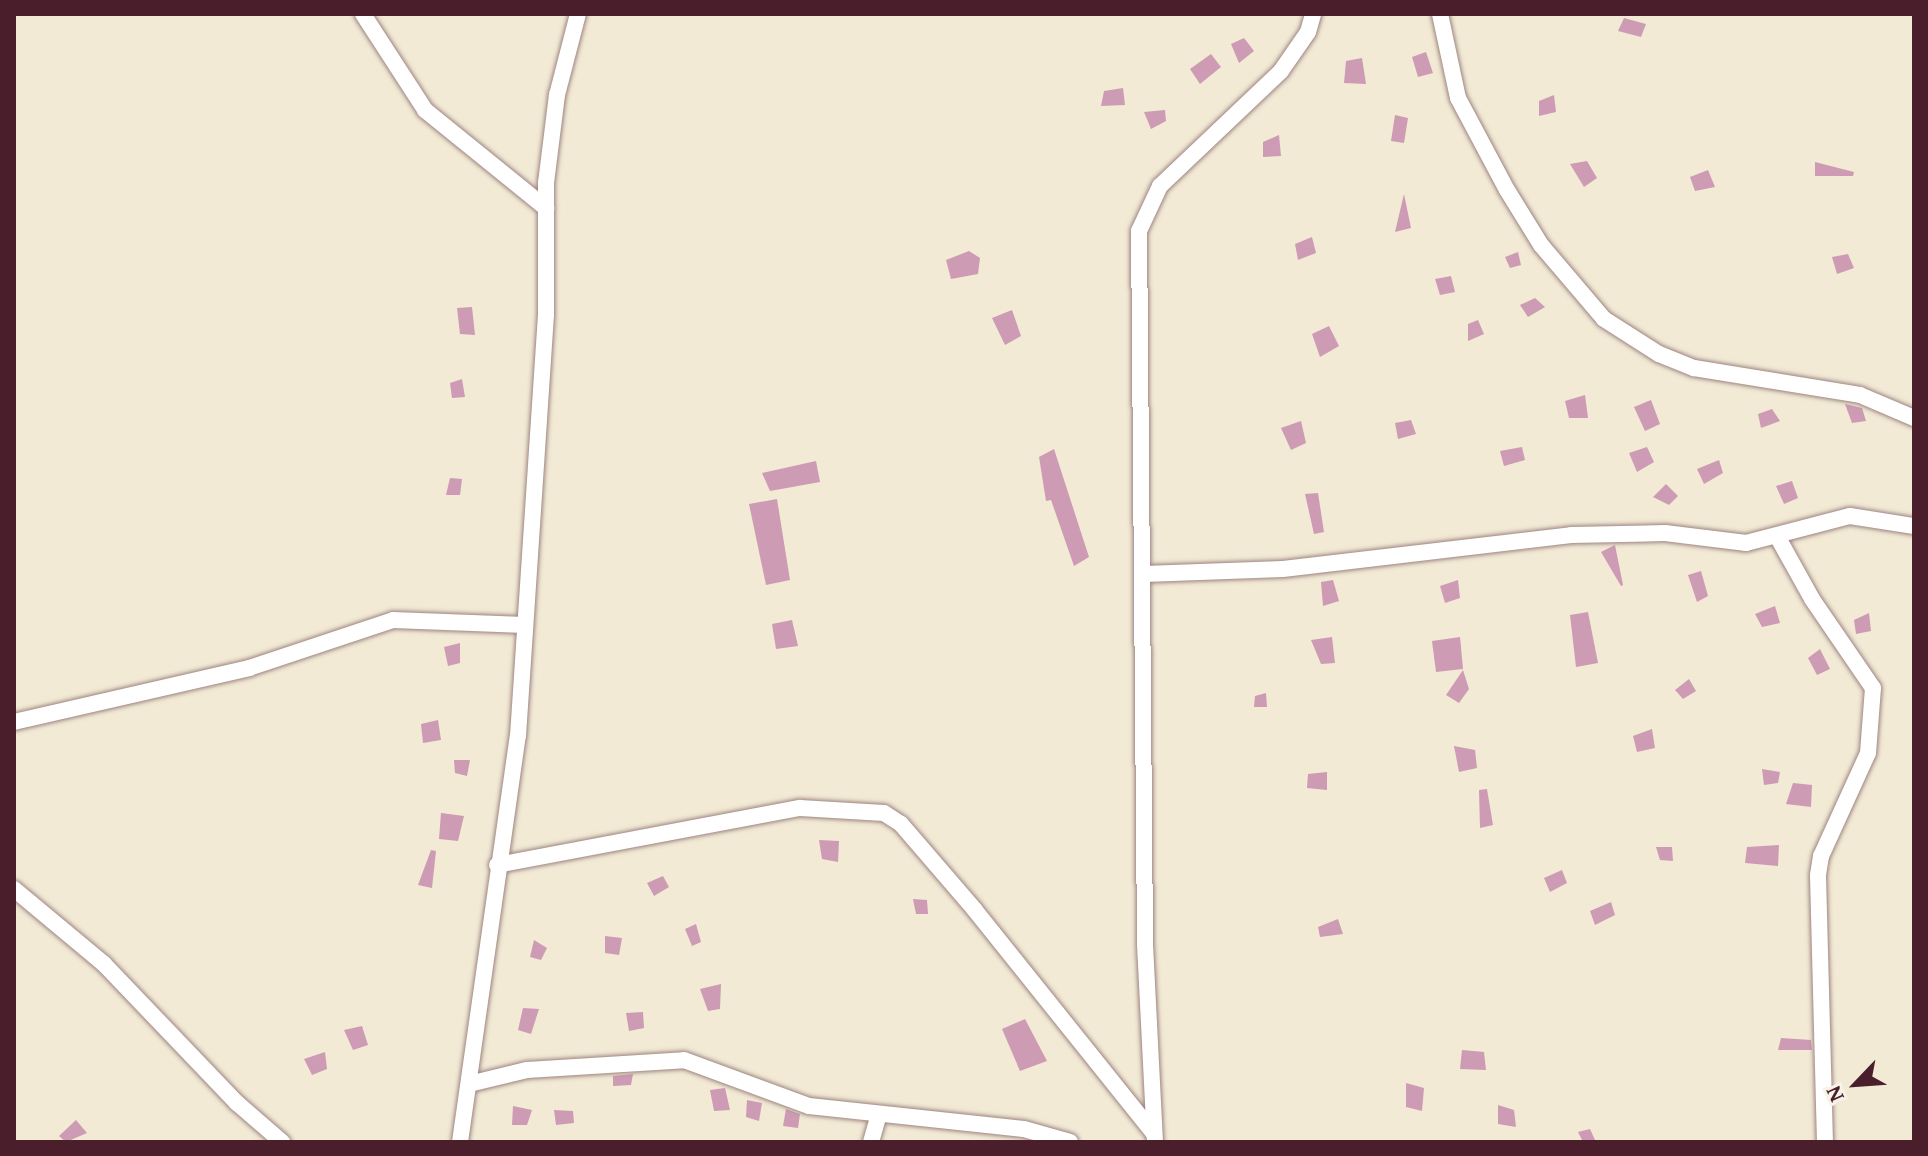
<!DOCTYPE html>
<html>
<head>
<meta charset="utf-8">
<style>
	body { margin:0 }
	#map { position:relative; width:1928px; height:1156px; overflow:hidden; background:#f2ead5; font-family:"Gentium Book Plus",serif }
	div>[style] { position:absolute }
	.building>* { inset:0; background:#cd9bb4 }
	.roads { filter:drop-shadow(0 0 2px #9e8480) drop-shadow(0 0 2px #9e8480) }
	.street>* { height:16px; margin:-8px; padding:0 8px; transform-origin:8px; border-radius:8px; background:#fff }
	span { translate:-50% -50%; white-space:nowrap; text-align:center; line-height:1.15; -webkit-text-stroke:8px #f7f3e8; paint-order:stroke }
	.frame { position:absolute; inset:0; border:16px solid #4a1f2b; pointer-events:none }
	.north { position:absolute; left:1816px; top:1044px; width:80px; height:80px; -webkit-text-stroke:6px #f7f3e8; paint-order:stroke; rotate:245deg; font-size:22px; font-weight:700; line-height:32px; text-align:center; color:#4a1f2b }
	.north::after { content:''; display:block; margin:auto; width:28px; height:36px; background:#4a1f2b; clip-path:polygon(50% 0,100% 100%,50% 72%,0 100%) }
</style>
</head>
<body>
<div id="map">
	<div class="building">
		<div style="clip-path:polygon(1624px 18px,1646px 24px,1641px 37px,1618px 31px)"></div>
		<div style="clip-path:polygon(1244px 38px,1254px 51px,1239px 63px,1231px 44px)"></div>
		<div style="clip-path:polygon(1426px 52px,1433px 73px,1418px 77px,1412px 57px)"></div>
		<div style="clip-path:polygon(1211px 54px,1221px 67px,1200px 84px,1190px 69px)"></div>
		<div style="clip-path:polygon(1362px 58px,1366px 84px,1344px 83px,1346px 61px)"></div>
		<div style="clip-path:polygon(1123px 88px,1125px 105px,1101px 106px,1104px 91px)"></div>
		<div style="clip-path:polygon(1554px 95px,1556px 112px,1539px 116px,1539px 101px)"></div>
		<div style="clip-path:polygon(1165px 110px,1166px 121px,1151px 129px,1144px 112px)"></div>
		<div style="clip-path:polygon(1395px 115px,1408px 118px,1404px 143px,1391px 141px)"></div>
		<div style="clip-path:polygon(1279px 135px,1281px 156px,1263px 157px,1263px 142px)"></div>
		<div style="clip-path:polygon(1587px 161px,1597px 178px,1584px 187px,1570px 164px)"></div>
		<div style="clip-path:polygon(1815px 162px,1854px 172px,1853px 176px,1815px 176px)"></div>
		<div style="clip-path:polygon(1708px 170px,1715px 187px,1695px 191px,1690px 177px)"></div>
		<div style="clip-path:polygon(1404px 194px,1411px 228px,1395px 232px)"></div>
		<div style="clip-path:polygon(1312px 237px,1316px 253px,1298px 260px,1295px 244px)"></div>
		<div style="clip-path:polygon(969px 251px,980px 258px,978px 274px,951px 279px,946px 260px)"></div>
		<div style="clip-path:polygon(1518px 252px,1521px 265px,1510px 268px,1505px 257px)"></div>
		<div style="clip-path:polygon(1848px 254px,1854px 268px,1837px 274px,1832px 257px)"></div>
		<div style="clip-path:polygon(1451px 276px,1455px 292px,1440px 295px,1435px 279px)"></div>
		<div style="clip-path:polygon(1535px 298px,1545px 307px,1528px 317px,1520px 305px)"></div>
		<div style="clip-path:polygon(472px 307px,475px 335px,460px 334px,457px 308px)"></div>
		<div style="clip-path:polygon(1012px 310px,1021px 336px,1005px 345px,992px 318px)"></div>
		<div style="clip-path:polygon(1478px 320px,1484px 334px,1468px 341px,1468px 324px)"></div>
		<div style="clip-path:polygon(1329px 326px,1339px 346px,1320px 357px,1312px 334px)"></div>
		<div style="clip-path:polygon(462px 379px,465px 397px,452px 398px,450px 383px)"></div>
		<div style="clip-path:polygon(1585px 395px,1588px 418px,1569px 418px,1565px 401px)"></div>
		<div style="clip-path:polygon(1651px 400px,1660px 424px,1645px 431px,1634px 407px)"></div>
		<div style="clip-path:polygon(1845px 404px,1862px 408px,1866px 421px,1852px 423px)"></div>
		<div style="clip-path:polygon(1772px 409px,1780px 421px,1761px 428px,1758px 414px)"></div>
		<div style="clip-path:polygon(1411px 420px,1416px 434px,1398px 439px,1395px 423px)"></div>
		<div style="clip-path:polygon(1301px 421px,1306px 443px,1291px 450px,1281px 428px)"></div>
		<div style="clip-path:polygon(1522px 447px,1525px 460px,1504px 466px,1500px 451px)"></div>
		<div style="clip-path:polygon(1647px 447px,1654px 462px,1637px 472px,1629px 453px)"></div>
		<div style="clip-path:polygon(1054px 449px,1089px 557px,1074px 566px,1051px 500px,1046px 501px,1039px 457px)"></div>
		<div style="clip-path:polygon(1719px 460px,1723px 473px,1704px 484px,1697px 469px)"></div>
		<div style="clip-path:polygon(816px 461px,820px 482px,770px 491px,762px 473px)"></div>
		<div style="clip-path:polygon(450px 478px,462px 479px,460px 495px,446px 495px)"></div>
		<div style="clip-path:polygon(1792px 481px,1798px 498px,1784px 504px,1776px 486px)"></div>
		<div style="clip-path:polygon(1666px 484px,1678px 496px,1669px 505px,1653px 497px)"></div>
		<div style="clip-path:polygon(1318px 493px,1324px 532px,1314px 534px,1305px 494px)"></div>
		<div style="clip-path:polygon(777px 499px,790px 580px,766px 585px,749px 504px)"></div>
		<div style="clip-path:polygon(1615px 545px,1623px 585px,1621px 586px,1601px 552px)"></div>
		<div style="clip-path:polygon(1701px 571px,1708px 596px,1697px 602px,1688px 575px)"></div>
		<div style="clip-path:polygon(1333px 580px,1339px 601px,1323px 606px,1321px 582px)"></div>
		<div style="clip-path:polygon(1458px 580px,1460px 598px,1445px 603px,1440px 586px)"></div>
		<div style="clip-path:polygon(1775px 606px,1780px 623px,1762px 627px,1755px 614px)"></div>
		<div style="clip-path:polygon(1588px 612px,1598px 663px,1576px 667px,1570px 615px)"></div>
		<div style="clip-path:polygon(1869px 613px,1871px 631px,1856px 634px,1854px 620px)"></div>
		<div style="clip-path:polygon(792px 620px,798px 646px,776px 649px,772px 624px)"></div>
		<div style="clip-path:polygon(1332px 637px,1335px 663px,1321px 664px,1311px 640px)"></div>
		<div style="clip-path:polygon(1460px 637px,1463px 669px,1436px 672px,1432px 641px)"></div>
		<div style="clip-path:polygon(460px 643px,460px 663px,448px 666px,444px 647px)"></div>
		<div style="clip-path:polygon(1820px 649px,1830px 669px,1817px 675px,1808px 658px)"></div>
		<div style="clip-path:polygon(1463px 670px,1469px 689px,1459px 703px,1446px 695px)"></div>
		<div style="clip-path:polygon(1689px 679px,1696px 691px,1683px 699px,1675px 690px)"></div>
		<div style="clip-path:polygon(1266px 693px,1267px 707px,1254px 707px,1255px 696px)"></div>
		<div style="clip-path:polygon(438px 720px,441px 740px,423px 743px,421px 724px)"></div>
		<div style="clip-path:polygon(1652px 729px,1655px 748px,1637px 752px,1633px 736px)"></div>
		<div style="clip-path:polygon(1454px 746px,1475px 750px,1477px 768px,1459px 772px)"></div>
		<div style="clip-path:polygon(454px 760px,470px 760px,467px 776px,455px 773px)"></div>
		<div style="clip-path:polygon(1762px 769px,1780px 772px,1778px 783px,1764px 785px)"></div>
		<div style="clip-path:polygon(1327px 772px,1327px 790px,1307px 788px,1308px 774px)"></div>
		<div style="clip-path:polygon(1793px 783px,1812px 785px,1811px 807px,1786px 804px)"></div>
		<div style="clip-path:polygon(1487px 789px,1493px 825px,1480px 828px,1479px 790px)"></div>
		<div style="clip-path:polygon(441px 813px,464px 816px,458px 841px,439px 839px)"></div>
		<div style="clip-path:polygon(819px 840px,839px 841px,838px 862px,822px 859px)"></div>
		<div style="clip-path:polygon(1779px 845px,1778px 866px,1745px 863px,1747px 847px)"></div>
		<div style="clip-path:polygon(1656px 847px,1672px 847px,1673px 861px,1660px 860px)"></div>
		<div style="clip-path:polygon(431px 850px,436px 851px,432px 888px,418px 885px)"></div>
		<div style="clip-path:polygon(1562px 870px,1567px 883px,1550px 892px,1544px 878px)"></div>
		<div style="clip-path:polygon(663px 876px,669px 887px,654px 896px,647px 883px)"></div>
		<div style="clip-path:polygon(913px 899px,927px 900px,928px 914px,916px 914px)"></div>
		<div style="clip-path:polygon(1611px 902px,1615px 915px,1595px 925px,1590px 911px)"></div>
		<div style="clip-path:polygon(1338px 919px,1343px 934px,1320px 937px,1318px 927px)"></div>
		<div style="clip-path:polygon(696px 924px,701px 942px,692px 946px,685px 929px)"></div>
		<div style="clip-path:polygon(605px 936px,622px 938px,619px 955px,605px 953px)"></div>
		<div style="clip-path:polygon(534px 940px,547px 948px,541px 960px,530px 957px)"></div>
		<div style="clip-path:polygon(721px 984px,720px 1009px,708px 1011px,700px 989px)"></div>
		<div style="clip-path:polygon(523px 1008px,539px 1009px,531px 1034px,518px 1030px)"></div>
		<div style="clip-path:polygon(643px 1012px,644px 1028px,629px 1031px,626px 1013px)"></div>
		<div style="clip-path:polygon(1025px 1019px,1047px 1061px,1020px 1071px,1002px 1029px)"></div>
		<div style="clip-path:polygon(362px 1026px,368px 1045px,353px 1050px,344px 1030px)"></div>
		<div style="clip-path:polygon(1781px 1038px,1811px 1040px,1812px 1050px,1778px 1050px)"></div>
		<div style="clip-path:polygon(1462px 1050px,1484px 1052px,1486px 1070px,1460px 1069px)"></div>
		<div style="clip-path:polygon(325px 1052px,327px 1069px,312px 1075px,304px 1059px)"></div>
		<div style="clip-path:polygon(633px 1074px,631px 1085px,613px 1086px,613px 1076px)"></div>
		<div style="clip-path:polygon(1406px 1083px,1424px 1088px,1422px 1111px,1406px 1107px)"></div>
		<div style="clip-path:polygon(725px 1088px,730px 1110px,714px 1111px,710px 1090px)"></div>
		<div style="clip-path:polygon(747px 1100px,762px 1103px,759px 1121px,746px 1117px)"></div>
		<div style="clip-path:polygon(1498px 1105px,1514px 1110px,1516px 1127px,1498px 1124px)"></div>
		<div style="clip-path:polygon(513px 1106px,532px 1110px,527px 1125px,512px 1125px)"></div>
		<div style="clip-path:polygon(786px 1109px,800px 1114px,798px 1128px,783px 1126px)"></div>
		<div style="clip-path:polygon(554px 1110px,573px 1111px,574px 1123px,556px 1125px)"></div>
		<div style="clip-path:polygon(76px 1120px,87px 1133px,66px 1142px,59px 1136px)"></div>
		<div style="clip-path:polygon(1590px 1129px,1596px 1142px,1583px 1142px,1578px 1132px)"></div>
	</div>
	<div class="roads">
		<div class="street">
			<div style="left:363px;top:14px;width:114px;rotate:57.1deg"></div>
			<div style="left:425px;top:110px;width:156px;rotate:39deg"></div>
			<div style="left:1440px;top:14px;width:86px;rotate:77.9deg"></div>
			<div style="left:1458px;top:98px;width:104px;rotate:62deg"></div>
			<div style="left:1507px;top:190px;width:65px;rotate:58.3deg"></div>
			<div style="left:1541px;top:245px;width:97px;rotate:49.6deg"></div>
			<div style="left:1604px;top:319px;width:65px;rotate:32.5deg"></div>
			<div style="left:1659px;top:354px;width:38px;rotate:22deg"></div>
			<div style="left:1694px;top:368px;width:168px;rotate:9.2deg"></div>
			<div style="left:1860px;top:395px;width:59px;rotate:23.1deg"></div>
			<div style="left:1777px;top:536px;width:72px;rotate:60.9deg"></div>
			<div style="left:1812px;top:599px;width:108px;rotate:55.6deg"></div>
			<div style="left:1873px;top:688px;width:65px;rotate:94.4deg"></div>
			<div style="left:1868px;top:753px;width:113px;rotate:114.5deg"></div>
			<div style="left:1821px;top:856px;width:20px;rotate:99deg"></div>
			<div style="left:1818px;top:876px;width:266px;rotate:88.5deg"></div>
			<div style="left:1144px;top:574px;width:139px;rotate:-2.1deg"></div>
			<div style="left:1283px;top:569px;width:290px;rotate:-6.7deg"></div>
			<div style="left:1571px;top:535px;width:94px;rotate:-1.2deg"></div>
			<div style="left:1665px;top:533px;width:82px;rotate:7deg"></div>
			<div style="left:1746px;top:543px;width:107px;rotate:-14.6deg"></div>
			<div style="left:1850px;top:516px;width:65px;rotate:8.9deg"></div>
			<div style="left:14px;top:722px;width:241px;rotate:-12.9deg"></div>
			<div style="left:249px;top:668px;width:152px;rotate:-18.4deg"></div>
			<div style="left:393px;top:620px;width:132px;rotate:2.2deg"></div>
			<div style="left:497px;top:865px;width:308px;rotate:-10.7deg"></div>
			<div style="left:800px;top:808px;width:84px;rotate:3.4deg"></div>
			<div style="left:884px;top:813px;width:20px;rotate:33deg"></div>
			<div style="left:901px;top:824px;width:112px;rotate:49.3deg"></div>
			<div style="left:974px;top:909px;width:288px;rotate:51.3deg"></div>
			<div style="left:14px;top:889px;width:117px;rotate:39.8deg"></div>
			<div style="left:104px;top:964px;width:192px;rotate:46.3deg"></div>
			<div style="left:237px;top:1103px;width:60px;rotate:40.9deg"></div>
			<div style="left:469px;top:1084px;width:60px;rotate:-13.6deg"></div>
			<div style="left:527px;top:1070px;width:157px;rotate:-3.6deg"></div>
			<div style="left:684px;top:1060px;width:133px;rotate:20.2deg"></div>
			<div style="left:809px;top:1106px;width:216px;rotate:6.1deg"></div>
			<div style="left:1024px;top:1129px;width:48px;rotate:15.8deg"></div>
			<div style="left:460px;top:1142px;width:410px;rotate:-81.9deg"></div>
			<div style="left:518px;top:736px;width:422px;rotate:-86.2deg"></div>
			<div style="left:546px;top:315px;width:132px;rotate:-90deg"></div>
			<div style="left:546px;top:183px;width:89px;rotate:-82.9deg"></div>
			<div style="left:557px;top:95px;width:84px;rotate:-75.5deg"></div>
			<div style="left:871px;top:1142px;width:26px;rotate:-74deg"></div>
			<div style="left:1155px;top:1142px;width:199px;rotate:-92.9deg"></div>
			<div style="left:1145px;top:943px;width:712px;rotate:-90.48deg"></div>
			<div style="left:1139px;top:231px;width:50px;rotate:-65deg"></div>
			<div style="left:1160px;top:186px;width:167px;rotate:-43.5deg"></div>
			<div style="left:1281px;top:71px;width:47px;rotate:-55.3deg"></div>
			<div style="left:1308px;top:32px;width:19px;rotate:-74deg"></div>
		</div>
	</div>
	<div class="frame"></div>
	<div class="north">N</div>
</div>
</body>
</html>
